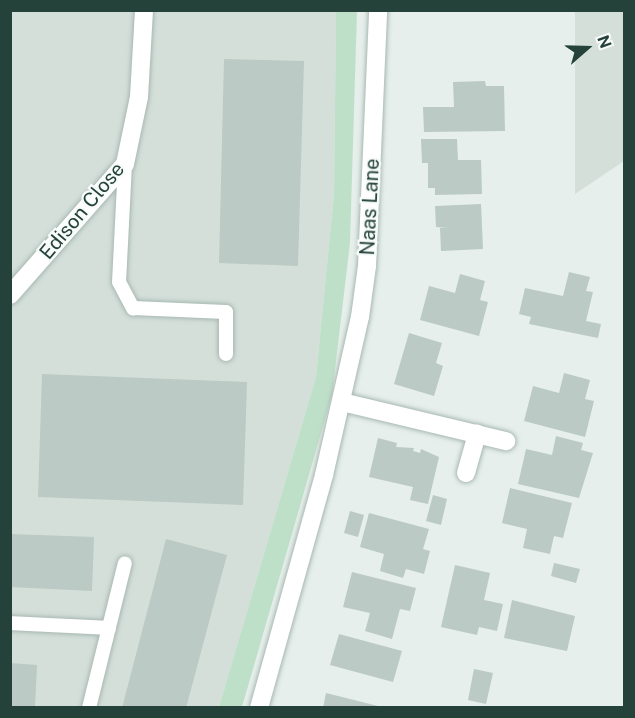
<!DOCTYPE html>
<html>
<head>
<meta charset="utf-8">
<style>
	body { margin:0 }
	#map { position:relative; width:635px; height:718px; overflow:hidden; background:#e6efeb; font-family:"Public Sans",sans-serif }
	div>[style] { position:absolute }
	.built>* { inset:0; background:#d4dfda }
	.green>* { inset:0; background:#bfe0c8 }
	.building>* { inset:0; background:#bbcac4 }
	.roads { filter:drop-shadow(0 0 2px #a8b8b2) drop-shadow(0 0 2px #a8b8b2) }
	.service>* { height:14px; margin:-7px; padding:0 7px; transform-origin:7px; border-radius:7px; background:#fff }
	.minor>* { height:18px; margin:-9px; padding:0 9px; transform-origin:9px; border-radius:9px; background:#fff }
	span { translate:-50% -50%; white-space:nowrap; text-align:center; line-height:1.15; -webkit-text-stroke:4.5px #f7fbf9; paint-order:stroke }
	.street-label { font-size:20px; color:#24423a }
	.frame { position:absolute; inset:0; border:12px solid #24423a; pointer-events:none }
	.north { position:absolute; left:557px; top:18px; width:60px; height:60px; -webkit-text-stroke:4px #f7fbf9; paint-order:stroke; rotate:70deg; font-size:16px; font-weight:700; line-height:24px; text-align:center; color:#24423a }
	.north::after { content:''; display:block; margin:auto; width:21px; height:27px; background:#24423a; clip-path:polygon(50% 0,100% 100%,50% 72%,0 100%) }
</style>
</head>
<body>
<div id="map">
	<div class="built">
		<div style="clip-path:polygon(10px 11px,336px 11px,334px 194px,316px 377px,219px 707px,11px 707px)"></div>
		<div style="clip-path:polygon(575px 11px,624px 11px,624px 161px,575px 194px)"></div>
	</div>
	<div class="green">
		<div style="clip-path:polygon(336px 11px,357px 11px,350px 243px,332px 395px,242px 707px,219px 707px,316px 377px,334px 194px)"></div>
	</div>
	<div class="building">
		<div style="clip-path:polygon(224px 59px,304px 61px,298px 266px,219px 263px)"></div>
		<div style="clip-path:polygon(485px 81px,486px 86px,504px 86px,505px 131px,424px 132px,423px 107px,454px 107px,453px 82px)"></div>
		<div style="clip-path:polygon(421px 139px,457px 139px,458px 160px,481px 160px,482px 194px,435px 195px,435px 188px,428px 188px,428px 163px,422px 163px)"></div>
		<div style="clip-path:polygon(481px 204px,483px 249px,441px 251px,440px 228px,448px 228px,436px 227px,435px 206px)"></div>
		<div style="clip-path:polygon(569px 272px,590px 277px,586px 291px,593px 292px,586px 321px,601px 324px,598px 338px,529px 324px,531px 317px,519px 314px,525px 288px,563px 296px)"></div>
		<div style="clip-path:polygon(460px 274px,485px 281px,480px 300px,488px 302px,479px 336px,420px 320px,429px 286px,455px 293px)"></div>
		<div style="clip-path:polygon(409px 333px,442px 343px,436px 363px,443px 366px,434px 396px,394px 384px)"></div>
		<div style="clip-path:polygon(564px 373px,590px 380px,585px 399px,594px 401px,585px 437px,524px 421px,533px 386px,559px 393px)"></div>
		<div style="clip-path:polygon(42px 374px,247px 382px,243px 505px,38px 497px)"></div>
		<div style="clip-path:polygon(556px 436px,583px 443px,581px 450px,593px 453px,579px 498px,518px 484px,526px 449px,552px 455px)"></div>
		<div style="clip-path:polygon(378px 438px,397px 443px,396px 447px,414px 448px,413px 451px,420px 453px,421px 449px,439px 457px,428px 504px,410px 500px,413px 487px,369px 477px)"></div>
		<div style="clip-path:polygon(510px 488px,572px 503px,563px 538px,554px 536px,550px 554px,523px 548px,527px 529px,502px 523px)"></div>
		<div style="clip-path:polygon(433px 495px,447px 499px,441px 525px,426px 521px)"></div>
		<div style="clip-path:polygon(350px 511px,364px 515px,358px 537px,344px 533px)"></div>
		<div style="clip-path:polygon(369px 513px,429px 529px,423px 549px,430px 551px,424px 574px,406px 569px,403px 578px,380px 571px,384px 554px,360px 547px)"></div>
		<div style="clip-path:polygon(10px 534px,94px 537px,92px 591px,10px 587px)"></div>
		<div style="clip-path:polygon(166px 539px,227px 555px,186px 708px,122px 708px)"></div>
		<div style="clip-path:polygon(554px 563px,580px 569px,576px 583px,551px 576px)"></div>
		<div style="clip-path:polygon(455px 565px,490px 573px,484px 600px,503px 604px,497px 631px,479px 627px,477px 635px,441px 627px)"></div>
		<div style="clip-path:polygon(352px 572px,416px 588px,410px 611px,400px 609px,392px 639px,365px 631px,370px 613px,343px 607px)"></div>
		<div style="clip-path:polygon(512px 600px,575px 616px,567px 651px,504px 638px)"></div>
		<div style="clip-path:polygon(339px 634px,402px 651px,393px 682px,330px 665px)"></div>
		<div style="clip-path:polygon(10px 663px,37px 665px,35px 708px,10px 708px)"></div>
		<div style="clip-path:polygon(474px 669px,493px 673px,486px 704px,468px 700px)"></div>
		<div style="clip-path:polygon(326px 693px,382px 707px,382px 708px,323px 708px)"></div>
	</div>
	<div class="roads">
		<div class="service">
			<div style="left:125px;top:164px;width:118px;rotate:92.9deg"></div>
			<div style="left:119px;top:282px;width:30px;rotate:62deg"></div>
			<div style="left:133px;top:308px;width:93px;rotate:2.5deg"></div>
			<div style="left:226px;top:312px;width:42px;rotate:90deg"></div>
			<div style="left:10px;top:623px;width:99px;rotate:2.9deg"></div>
			<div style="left:89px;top:708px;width:149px;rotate:-76.1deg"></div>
		</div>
		<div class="minor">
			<div style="left:10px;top:295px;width:174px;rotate:-48.7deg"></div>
			<div style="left:125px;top:164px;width:68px;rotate:-78.2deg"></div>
			<div style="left:139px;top:97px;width:87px;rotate:-86.7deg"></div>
			<div style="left:342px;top:402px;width:169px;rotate:13.4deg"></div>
			<div style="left:466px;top:473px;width:41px;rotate:-74.2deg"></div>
			<div style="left:259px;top:708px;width:242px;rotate:-74.4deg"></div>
			<div style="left:324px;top:475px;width:162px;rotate:-77.2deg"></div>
			<div style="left:360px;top:317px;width:51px;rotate:-82.2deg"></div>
			<div style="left:367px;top:266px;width:256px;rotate:-87.5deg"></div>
		</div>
	</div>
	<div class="street-label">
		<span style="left:370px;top:207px;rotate:-87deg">Naas Lane</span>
		<span style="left:82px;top:211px;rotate:-50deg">Edison Close</span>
	</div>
	<div class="frame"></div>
	<div class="north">N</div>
</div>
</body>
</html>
